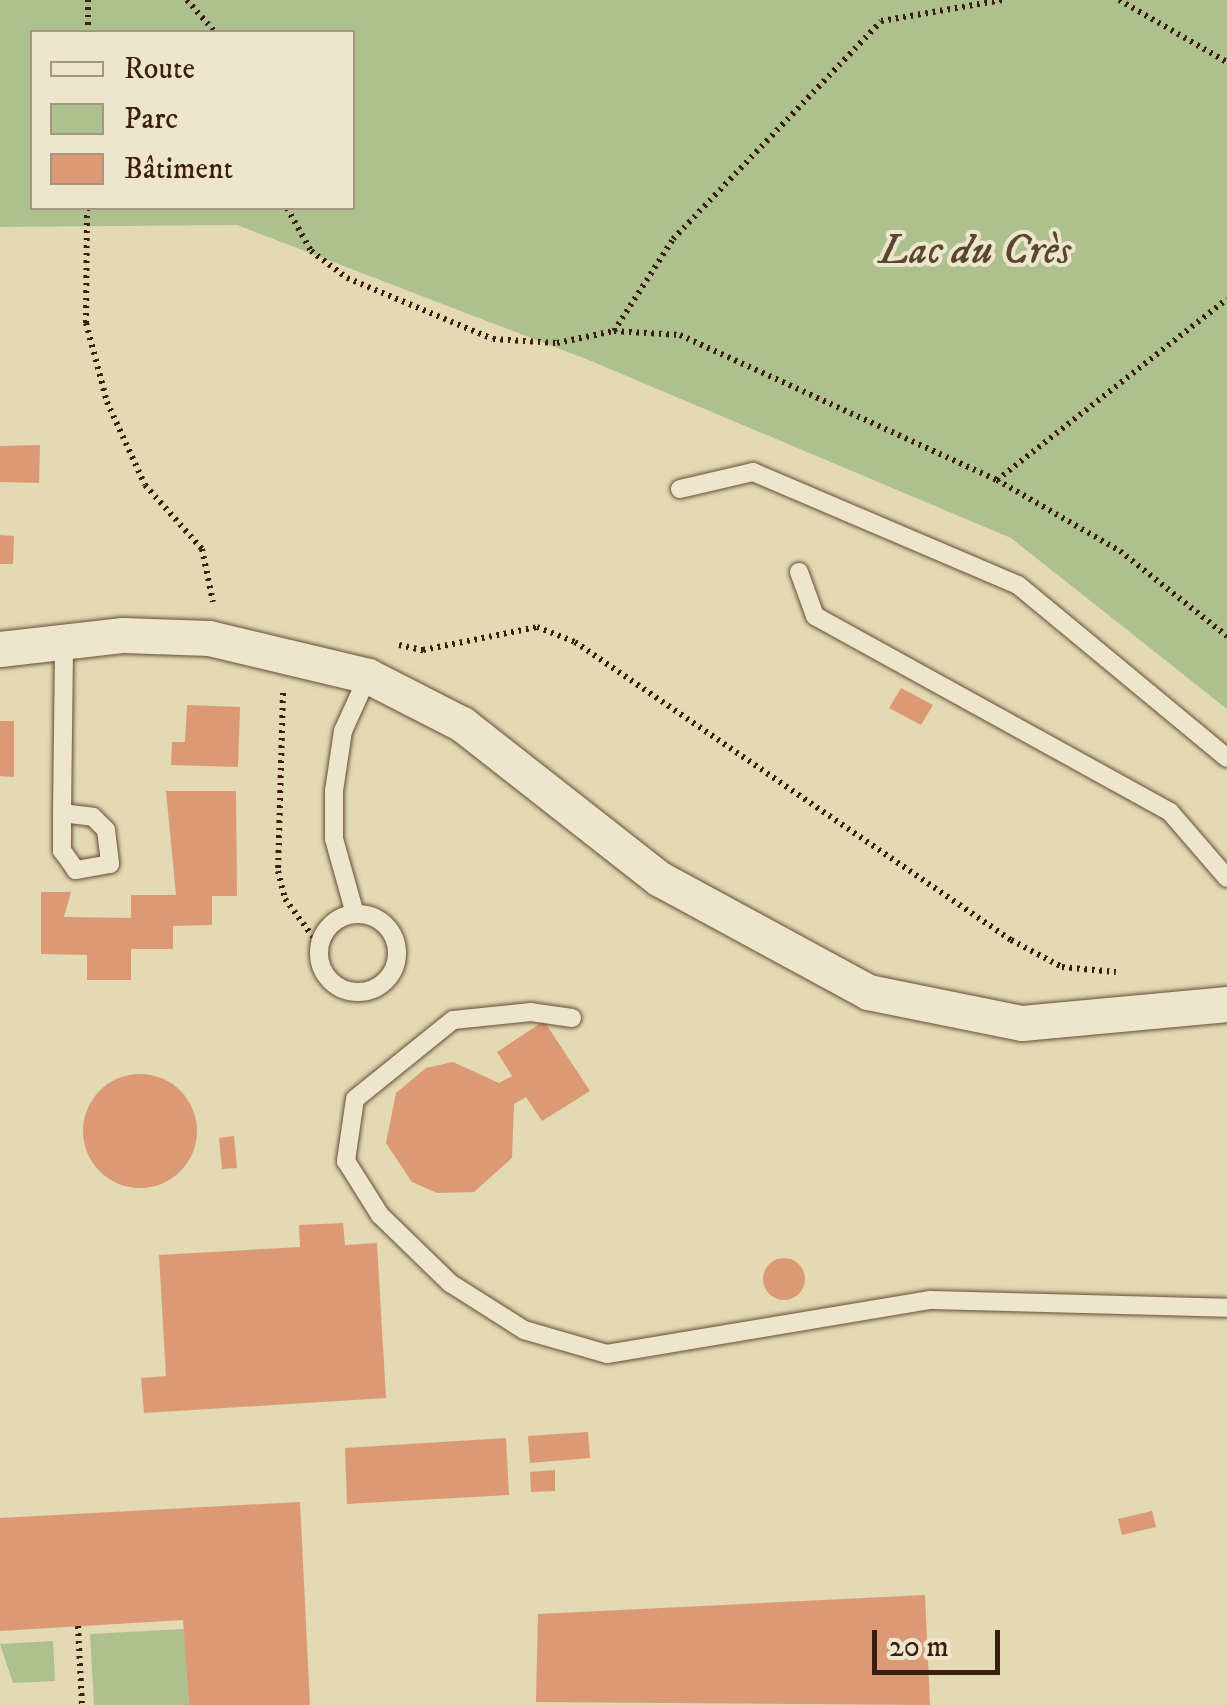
<!DOCTYPE html>
<html>
<head>
<meta charset="utf-8">
<style>
	body { margin:0 }
	#map { position:relative; width:1227px; height:1705px; overflow:hidden; background:#e3d9b2; font-family:"IM FELL DW Pica",serif }
	div>[style] { position:absolute }
	.green>* { inset:0; background:#afc08f }
	.building>* { inset:0; background:#db9975 }
	.round { border-radius:50% }
	.path>* { height:6px; margin-top:-3px; transform-origin:0; background:repeating-linear-gradient(90deg,#3c1e0e 0 2.5px,transparent 0 7.5px) }
	.roads { filter:drop-shadow(0 0 2px #664d37) drop-shadow(0 0 2px #664d37) }
	.service>* { height:18px; margin:-9px; padding:0 9px; transform-origin:9px; border-radius:9px; background:#ede6cd }
	.service>.ring { margin:-9px; padding:0; box-sizing:content-box; background:none; border:18px solid #ede6cd; border-radius:50% }
	.minor>* { height:35px; margin:-17.5px; padding:0 17.5px; transform-origin:17.5px; border-radius:17.5px; background:#ede6cd }
	span { translate:-50% -50%; white-space:nowrap; text-align:center; line-height:1.15; -webkit-text-stroke:8px #ede6cd; paint-order:stroke }
	.park-label { font-size:42px; color:#59462e; font-style:italic }
	.legend { position:absolute; left:30px; top:30px; width:325px; height:180px; box-sizing:border-box; background:#ede6cd; border:2px solid #a69681; margin:0; padding:12px 18px; list-style:none; font-size:30px; color:#3c1e0e }
	.legend li { display:flex; align-items:center; gap:20px; height:50px }
	.legend b { width:50px; border:2px solid #a69681 }
	.scale { position:absolute; left:872px; top:1630px; width:128px; height:45px; box-sizing:border-box; border:5px solid #3c1e0e; border-top:0; padding-left:12px; font-size:30px; line-height:35px; white-space:nowrap; color:#3c1e0e; -webkit-text-stroke:8px #ede6cd; paint-order:stroke }
</style>
</head>
<body>
<div id="map">
	<div class="green">
		<div style="clip-path:polygon(evenodd,0 0,1227px 0,1227px 709px,1011px 538px,591px 361px,237px 225px,0 227px,0 0,352px 32px,352px 208px,32px 208px,32px 32px,352px 32px)"></div>
		<div style="clip-path:polygon(184px 1629px,189px 1705px,94px 1705px,90px 1634px)"></div>
		<div style="clip-path:polygon(53px 1641px,55px 1681px,13px 1683px,0 1644px)"></div>
	</div>
	<div class="building">
		<div style="clip-path:polygon(40px 445px,39px 483px,0 482px,0 446px)"></div>
		<div style="clip-path:polygon(0 535px,14px 536px,13px 564px,0 564px)"></div>
		<div style="clip-path:polygon(901px 688px,933px 705px,921px 725px,889px 708px)"></div>
		<div style="clip-path:polygon(187px 705px,240px 707px,238px 767px,171px 765px,172px 742px,185px 742px)"></div>
		<div style="clip-path:polygon(0 721px,14px 721px,14px 777px,0 776px)"></div>
		<div style="clip-path:polygon(166px 791px,236px 791px,237px 896px,212px 896px,212px 925px,173px 926px,173px 949px,131px 949px,131px 980px,87px 980px,87px 955px,41px 954px,41px 892px,71px 892px,64px 917px,131px 918px,131px 895px,176px 895px)"></div>
		<div style="clip-path:polygon(544px 1021px,590px 1091px,542px 1121px,526px 1097px,514px 1104px,512px 1158px,474px 1192px,437px 1193px,412px 1182px,386px 1143px,396px 1093px,426px 1068px,453px 1062px,499px 1083px,512px 1076px,497px 1052px)"></div>
		<div class="round" style="left:83px;top:1074px;width:114px;height:114px"></div>
		<div style="clip-path:polygon(234px 1136px,237px 1168px,222px 1169px,219px 1138px)"></div>
		<div style="clip-path:polygon(343px 1223px,345px 1245px,377px 1243px,386px 1398px,144px 1413px,141px 1378px,166px 1376px,159px 1255px,300px 1247px,299px 1225px)"></div>
		<div class="round" style="left:763px;top:1258px;width:42px;height:42px"></div>
		<div style="clip-path:polygon(588px 1432px,590px 1458px,530px 1463px,528px 1436px)"></div>
		<div style="clip-path:polygon(506px 1438px,509px 1495px,347px 1504px,345px 1448px)"></div>
		<div style="clip-path:polygon(555px 1470px,555px 1491px,531px 1492px,530px 1472px)"></div>
		<div style="clip-path:polygon(300px 1502px,310px 1705px,189px 1705px,183px 1620px,0 1631px,0 1518px)"></div>
		<div style="clip-path:polygon(1152px 1511px,1156px 1527px,1122px 1535px,1118px 1519px)"></div>
		<div style="clip-path:polygon(925px 1595px,930px 1705px,536px 1702px,538px 1614px)"></div>
	</div>
	<div class="path">
		<div style="left:88px;top:0;width:32px;rotate:90deg"></div>
		<div style="left:187px;top:0;width:43px;rotate:48.8deg"></div>
		<div style="left:1119px;top:0;width:125px;rotate:29.9deg"></div>
		<div style="left:87px;top:208px;width:115px;rotate:90.5deg"></div>
		<div style="left:86px;top:323px;width:82px;rotate:75.1deg"></div>
		<div style="left:107px;top:402px;width:91px;rotate:65.4deg"></div>
		<div style="left:145px;top:485px;width:86px;rotate:48.3deg"></div>
		<div style="left:202px;top:549px;width:54px;rotate:78.3deg"></div>
		<div style="left:287px;top:208px;width:49px;rotate:60.8deg"></div>
		<div style="left:311px;top:251px;width:45px;rotate:36.9deg"></div>
		<div style="left:347px;top:278px;width:158px;rotate:22.7deg"></div>
		<div style="left:493px;top:339px;width:64px;rotate:3.6deg"></div>
		<div style="left:557px;top:343px;width:58px;rotate:-11.9deg"></div>
		<div style="left:614px;top:331px;width:109px;rotate:-57.3deg"></div>
		<div style="left:673px;top:239px;width:301px;rotate:-46.3deg"></div>
		<div style="left:881px;top:21px;width:123px;rotate:-9.8deg"></div>
		<div style="left:614px;top:331px;width:66px;rotate:3.5deg"></div>
		<div style="left:680px;top:335px;width:349px;rotate:24.6deg"></div>
		<div style="left:997px;top:480px;width:142px;rotate:30deg"></div>
		<div style="left:1120px;top:551px;width:137px;rotate:38.5deg"></div>
		<div style="left:997px;top:480px;width:293px;rotate:-38.2deg"></div>
		<div style="left:399px;top:645px;width:25px;rotate:12deg"></div>
		<div style="left:423px;top:650px;width:116px;rotate:-11.4deg"></div>
		<div style="left:537px;top:627px;width:41px;rotate:21.5deg"></div>
		<div style="left:575px;top:642px;width:528px;rotate:34.35deg"></div>
		<div style="left:1011px;top:940px;width:58px;rotate:27.9deg"></div>
		<div style="left:1062px;top:967px;width:54px;rotate:5.3deg"></div>
		<div style="left:283px;top:693px;width:178px;rotate:91.6deg"></div>
		<div style="left:278px;top:871px;width:29px;rotate:76deg"></div>
		<div style="left:285px;top:899px;width:57px;rotate:53.5deg"></div>
		<div style="left:78px;top:1626px;width:79px;rotate:87.1deg"></div>
	</div>
	<div class="roads">
		<div class="service">
			<div style="left:680px;top:489px;width:75px;rotate:-13.1deg"></div>
			<div style="left:753px;top:472px;width:288px;rotate:23.1deg"></div>
			<div style="left:1018px;top:585px;width:271px;rotate:39.6deg"></div>
			<div style="left:799px;top:572px;width:47px;rotate:70deg"></div>
			<div style="left:815px;top:616px;width:406px;rotate:28.9deg"></div>
			<div style="left:1170px;top:812px;width:87px;rotate:49.2deg"></div>
			<div style="left:62px;top:813px;width:31px;rotate:7deg"></div>
			<div style="left:93px;top:817px;width:18px;rotate:45deg"></div>
			<div style="left:106px;top:830px;width:34px;rotate:83deg"></div>
			<div style="left:110px;top:864px;width:35px;rotate:170deg"></div>
			<div style="left:76px;top:870px;width:24px;rotate:-126deg"></div>
			<div style="left:62px;top:851px;width:38px;rotate:-90deg"></div>
			<div style="left:62px;top:813px;width:172px;rotate:-89.3deg"></div>
			<div style="left:355px;top:914px;width:78px;rotate:-105.6deg"></div>
			<div style="left:334px;top:839px;width:48px;rotate:-90deg"></div>
			<div style="left:334px;top:791px;width:61px;rotate:-81.5deg"></div>
			<div style="left:343px;top:731px;width:60px;rotate:-65.6deg"></div>
			<div class="ring" style="left:319px;top:914px;width:60px;height:60px"></div>
			<div style="left:572px;top:1018px;width:41px;rotate:-171.7deg"></div>
			<div style="left:531px;top:1012px;width:78px;rotate:174.1deg"></div>
			<div style="left:453px;top:1020px;width:126px;rotate:141.1deg"></div>
			<div style="left:355px;top:1099px;width:63px;rotate:98.3deg"></div>
			<div style="left:346px;top:1161px;width:64px;rotate:57.8deg"></div>
			<div style="left:380px;top:1215px;width:98px;rotate:44.2deg"></div>
			<div style="left:450px;top:1283px;width:88px;rotate:32.4deg"></div>
			<div style="left:524px;top:1330px;width:86px;rotate:16.1deg"></div>
			<div style="left:607px;top:1354px;width:328px;rotate:-9.5deg"></div>
			<div style="left:931px;top:1300px;width:296px;rotate:1.5deg"></div>
		</div>
		<div class="minor">
			<div style="left:0;top:649px;width:124px;rotate:-6.5deg"></div>
			<div style="left:123px;top:635px;width:86px;rotate:2deg"></div>
			<div style="left:209px;top:638px;width:163px;rotate:13.4deg"></div>
			<div style="left:368px;top:676px;width:106px;rotate:27.1deg"></div>
			<div style="left:462px;top:724px;width:251px;rotate:38.1deg"></div>
			<div style="left:660px;top:879px;width:237px;rotate:28.5deg"></div>
			<div style="left:868px;top:992px;width:157px;rotate:11.4deg"></div>
			<div style="left:1022px;top:1023px;width:206px;rotate:-5.3deg"></div>
		</div>
	</div>
	<div class="park-label">
		<span style="left:975px;top:251px">Lac du Crès</span>
	</div>
	<ul class="legend">
	<li><b style="height:12px;background:#ede6cd"></b>Route</li>
	<li><b style="height:28px;background:#afc08f"></b>Parc</li>
	<li><b style="height:28px;background:#db9975"></b>Bâtiment</li>
	</ul>
	<div class="scale">20 m</div>
</div>
</body>
</html>
